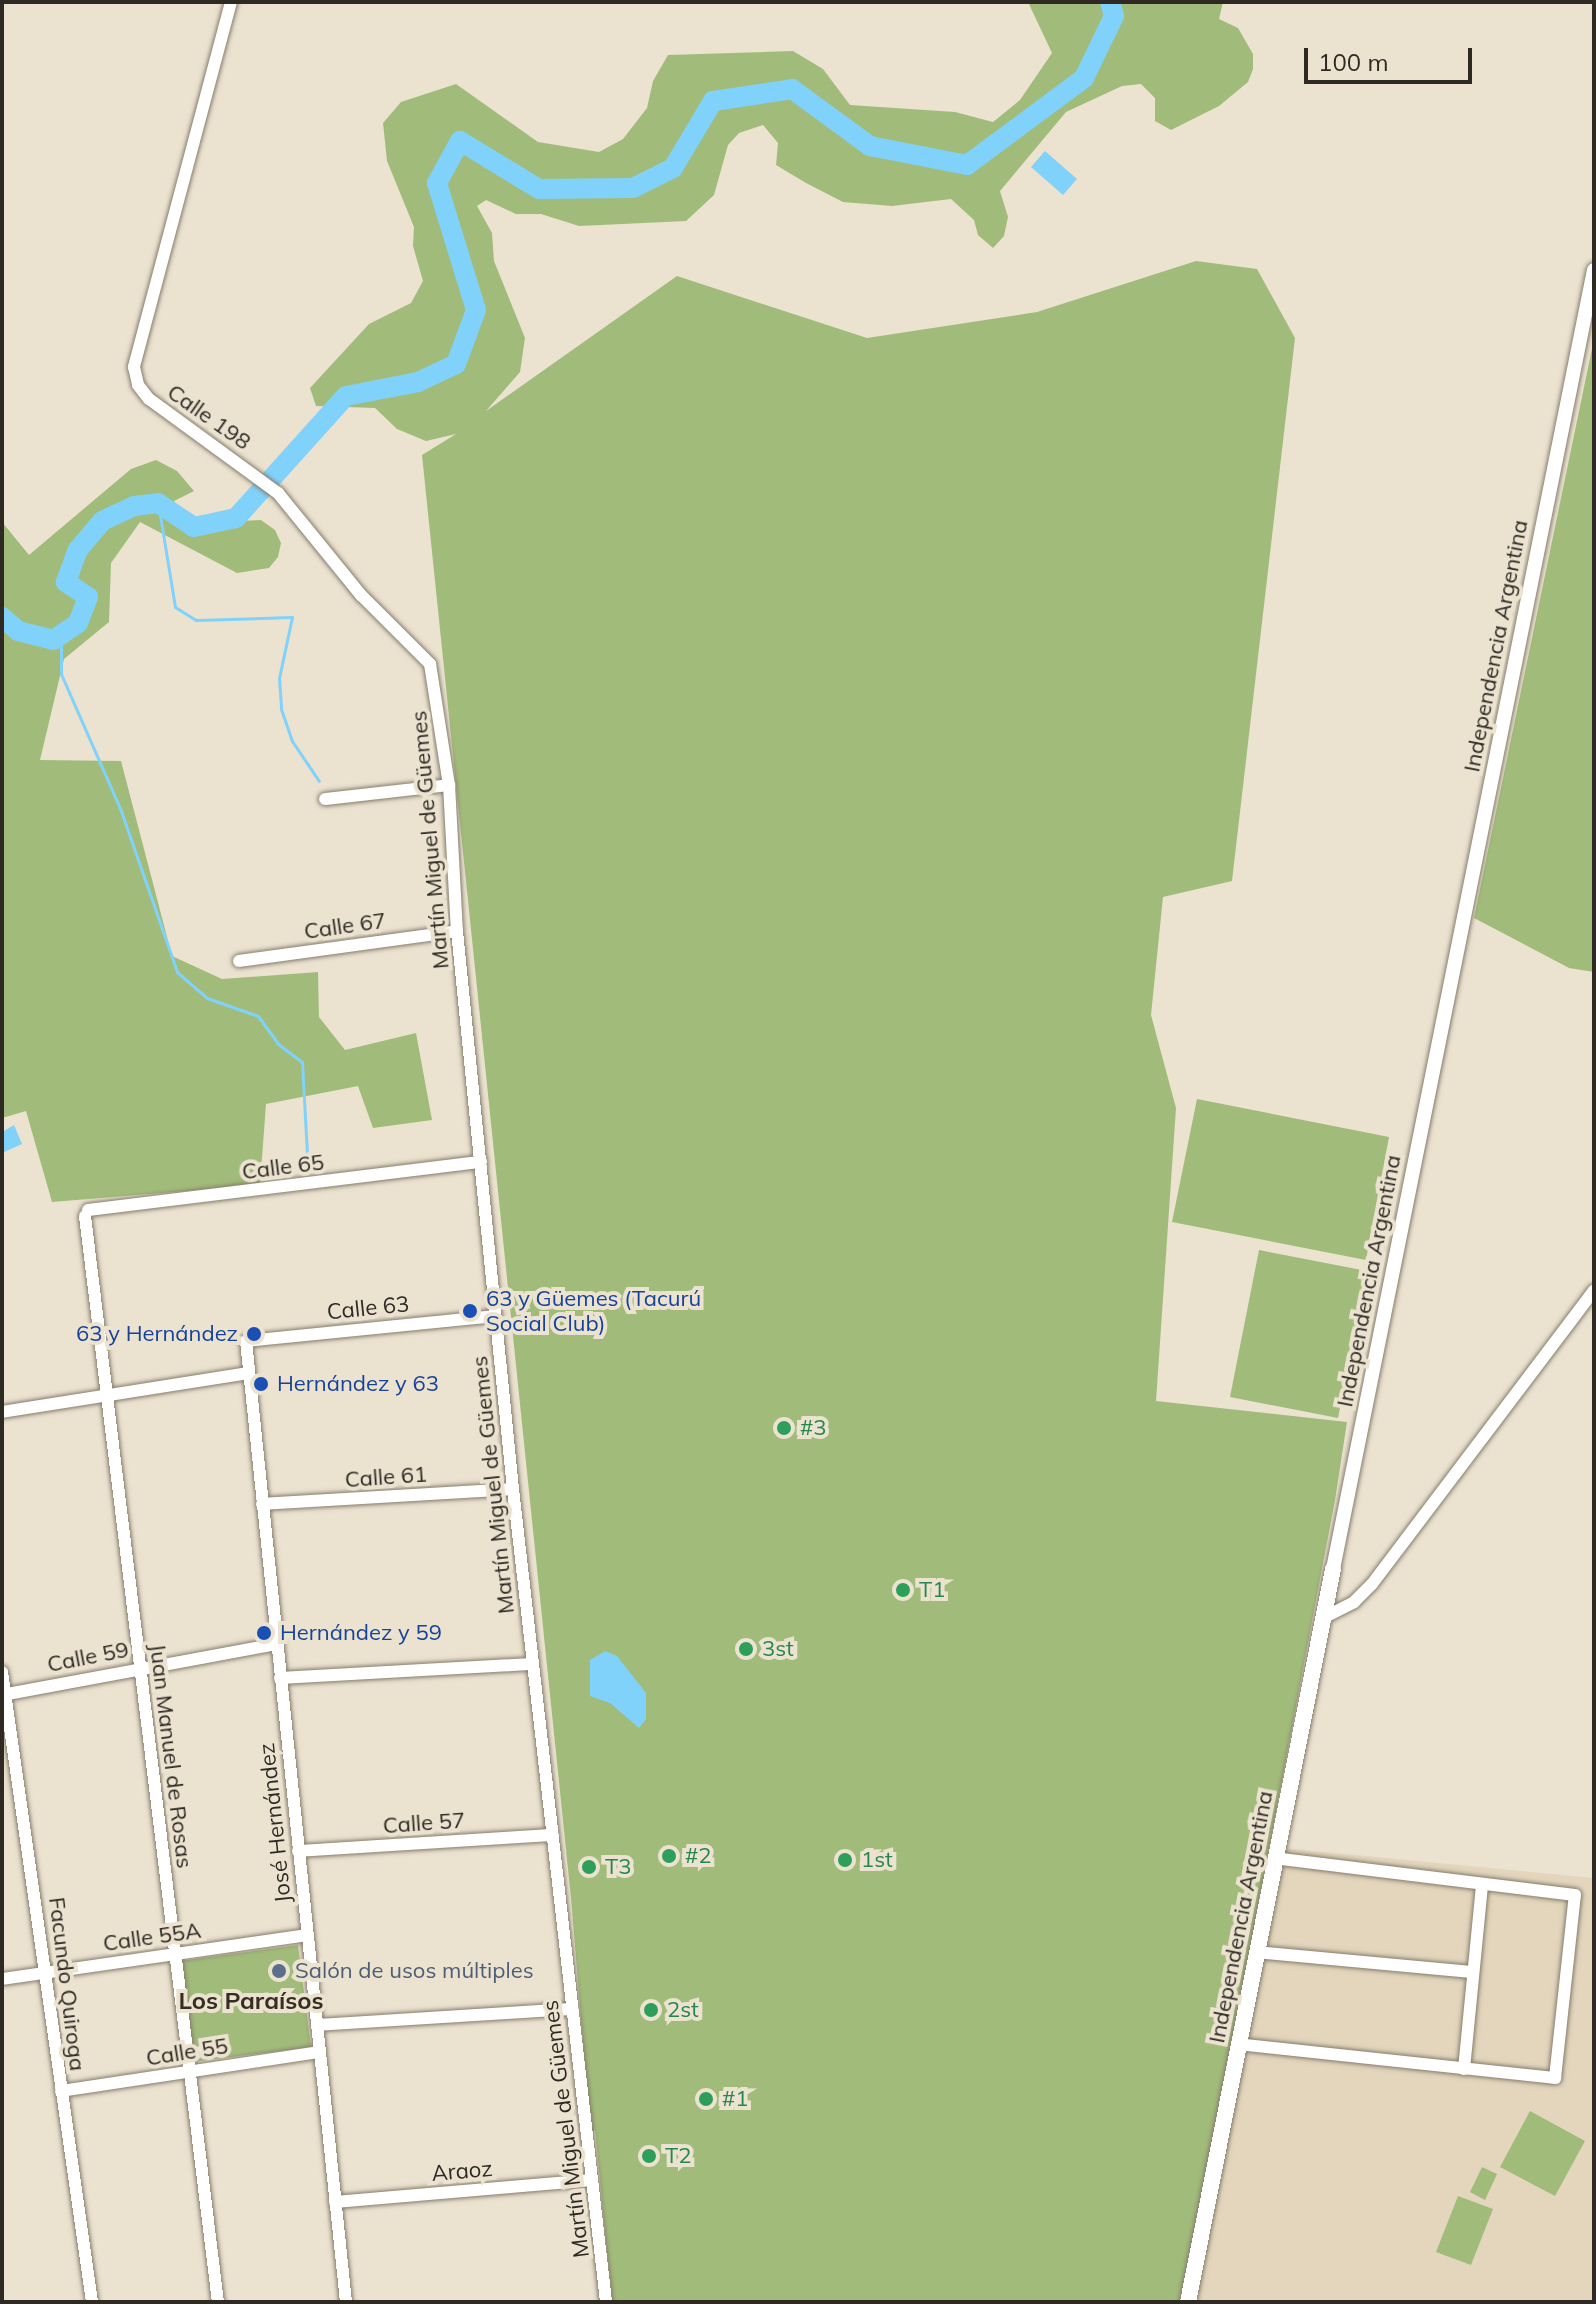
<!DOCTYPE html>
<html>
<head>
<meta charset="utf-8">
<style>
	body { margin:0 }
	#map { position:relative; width:1596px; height:2304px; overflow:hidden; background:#ebe2d0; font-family:Mulish,sans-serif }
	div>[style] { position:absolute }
	.built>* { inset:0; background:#e3d6bd }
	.green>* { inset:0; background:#a1bc7a }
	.water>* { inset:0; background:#81d2fa }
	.stream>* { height:3px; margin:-1.5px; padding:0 1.5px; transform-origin:1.5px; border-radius:1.5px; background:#81d2fa }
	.river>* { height:20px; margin:-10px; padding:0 10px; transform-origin:10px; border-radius:10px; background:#81d2fa }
	.roads { filter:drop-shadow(0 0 2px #867d6d) drop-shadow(0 0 2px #867d6d) }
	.minor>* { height:12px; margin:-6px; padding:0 6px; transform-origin:6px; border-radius:6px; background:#fff }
	.tertiary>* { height:14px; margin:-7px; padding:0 7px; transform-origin:7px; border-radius:7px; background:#fff }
	.secondary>* { height:16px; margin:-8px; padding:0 8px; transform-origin:8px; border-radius:8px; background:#fff }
	.dots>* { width:22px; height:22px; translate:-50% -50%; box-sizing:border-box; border:4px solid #ebe2d0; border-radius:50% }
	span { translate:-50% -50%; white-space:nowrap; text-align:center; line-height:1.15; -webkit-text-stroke:8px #ebe2d0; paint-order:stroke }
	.street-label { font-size:22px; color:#2e2a23 }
	.transit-label { font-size:22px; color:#164399 }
	.left { translate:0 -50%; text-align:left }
	.right { translate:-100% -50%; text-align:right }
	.leisure-label { font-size:22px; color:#27864d }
	.service-label { font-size:22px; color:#4e5e75 }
	.neighbourhood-label { font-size:24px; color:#362f21; font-weight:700 }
	.frame { position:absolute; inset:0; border:4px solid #2e2a23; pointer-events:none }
	.scale { position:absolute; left:1304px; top:48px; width:168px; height:36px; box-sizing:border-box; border:4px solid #2e2a23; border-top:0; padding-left:10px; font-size:24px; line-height:28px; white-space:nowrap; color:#2e2a23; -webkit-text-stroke:6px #ebe2d0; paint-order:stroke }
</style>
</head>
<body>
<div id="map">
	<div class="built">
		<div style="clip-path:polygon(1282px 1848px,1594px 1878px,1594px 2302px,1190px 2302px)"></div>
	</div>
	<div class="green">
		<div style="clip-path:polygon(1028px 2px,1223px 2px,1219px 19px,1238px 28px,1253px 54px,1253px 69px,1248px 82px,1219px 106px,1171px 130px,1155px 121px,1155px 98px,1141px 84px,1122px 86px,1066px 112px,1000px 191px,1008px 217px,1004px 236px,993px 248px,978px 235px,974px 220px,951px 199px,892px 206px,843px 202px,806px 183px,776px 165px,778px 143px,763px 125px,739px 133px,728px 145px,714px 195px,686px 221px,579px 226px,541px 214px,516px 214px,486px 200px,477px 206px,492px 233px,494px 261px,525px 338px,520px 372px,486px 411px,677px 276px,867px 338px,1037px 312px,1196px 261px,1257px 269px,1295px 338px,1232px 881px,1163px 897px,1151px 1015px,1176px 1108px,1156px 1401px,1347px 1422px,1335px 1500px,1183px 2302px,612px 2302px,595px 2129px,591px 2139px,571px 1898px,422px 455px,456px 434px,426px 441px,397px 429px,375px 408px,316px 406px,310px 388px,369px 324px,411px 303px,423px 281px,413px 246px,414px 227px,387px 161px,383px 123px,401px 102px,456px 84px,538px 142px,599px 152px,623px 139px,647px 108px,653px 81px,668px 55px,793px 51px,823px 69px,850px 105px,955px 112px,993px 122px,1020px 100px,1052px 53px)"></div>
		<div style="clip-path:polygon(1594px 339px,1594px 972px,1569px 968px,1474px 918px)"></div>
		<div style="clip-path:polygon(156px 460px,177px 471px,194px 491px,174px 501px,181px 512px,196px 523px,261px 520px,275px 530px,281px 543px,278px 557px,269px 568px,237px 573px,140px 522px,111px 563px,109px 622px,64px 659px,40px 760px,121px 761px,172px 956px,222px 979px,318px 972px,319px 1017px,345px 1050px,416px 1033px,432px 1120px,373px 1128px,358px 1086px,266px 1104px,260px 1185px,52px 1202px,26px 1111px,2px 1118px,2px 522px,29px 555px,131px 469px)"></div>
		<div style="clip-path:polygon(1197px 1099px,1389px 1137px,1366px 1260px,1172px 1222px)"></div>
		<div style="clip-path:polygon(1259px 1250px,1367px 1271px,1338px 1418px,1230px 1397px)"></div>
		<div style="clip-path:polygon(298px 1945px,311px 2047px,192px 2062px,180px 1961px)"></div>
		<div style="clip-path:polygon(1530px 2111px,1585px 2141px,1555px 2196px,1500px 2167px)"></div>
		<div style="clip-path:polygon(1482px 2167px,1497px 2174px,1485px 2200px,1470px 2192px)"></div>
		<div style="clip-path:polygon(1458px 2196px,1493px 2209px,1471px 2265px,1436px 2252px)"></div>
	</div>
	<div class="water">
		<div style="clip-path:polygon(1045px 151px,1077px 179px,1063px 195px,1031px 167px)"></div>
		<div style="clip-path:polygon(14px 1125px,22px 1144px,2px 1153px,2px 1132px)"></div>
		<div style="clip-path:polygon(605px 1651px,617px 1656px,646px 1693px,646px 1719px,639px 1728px,610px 1703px,590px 1696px,590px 1660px)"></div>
	</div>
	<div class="stream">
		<div style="left:158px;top:503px;width:105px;rotate:80.7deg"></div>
		<div style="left:175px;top:607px;width:25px;rotate:32deg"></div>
		<div style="left:196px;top:620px;width:96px;rotate:-1.8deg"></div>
		<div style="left:292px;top:617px;width:62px;rotate:102deg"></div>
		<div style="left:279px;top:678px;width:31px;rotate:86deg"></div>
		<div style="left:281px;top:709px;width:34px;rotate:71deg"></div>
		<div style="left:292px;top:741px;width:48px;rotate:56deg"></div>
		<div style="left:61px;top:634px;width:40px;rotate:90deg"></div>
		<div style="left:61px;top:674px;width:150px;rotate:66.3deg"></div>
		<div style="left:121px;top:811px;width:170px;rotate:70.8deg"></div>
		<div style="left:177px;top:972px;width:40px;rotate:41deg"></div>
		<div style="left:207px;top:998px;width:54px;rotate:19.4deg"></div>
		<div style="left:258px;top:1016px;width:34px;rotate:54deg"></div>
		<div style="left:278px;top:1044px;width:30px;rotate:37deg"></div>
		<div style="left:302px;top:1062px;width:91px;rotate:86.9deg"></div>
	</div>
	<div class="river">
		<div style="left:2px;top:617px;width:21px;rotate:41deg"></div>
		<div style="left:18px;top:631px;width:36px;rotate:14deg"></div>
		<div style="left:53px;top:640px;width:30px;rotate:-34deg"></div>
		<div style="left:78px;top:623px;width:28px;rotate:-69deg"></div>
		<div style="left:88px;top:597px;width:27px;rotate:-146deg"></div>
		<div style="left:66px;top:582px;width:33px;rotate:-70deg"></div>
		<div style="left:77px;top:551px;width:39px;rotate:-50deg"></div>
		<div style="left:102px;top:521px;width:35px;rotate:-25deg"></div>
		<div style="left:134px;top:506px;width:24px;rotate:-7deg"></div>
		<div style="left:158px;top:503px;width:43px;rotate:33.7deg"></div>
		<div style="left:194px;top:527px;width:43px;rotate:-12.1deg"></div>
		<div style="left:236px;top:518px;width:164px;rotate:-48deg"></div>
		<div style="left:346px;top:396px;width:73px;rotate:-11deg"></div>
		<div style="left:418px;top:382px;width:42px;rotate:-25.3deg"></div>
		<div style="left:456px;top:364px;width:58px;rotate:-69.7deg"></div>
		<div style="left:476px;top:310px;width:133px;rotate:-107.1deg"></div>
		<div style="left:437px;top:183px;width:48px;rotate:-61.3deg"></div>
		<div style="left:460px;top:141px;width:92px;rotate:31.3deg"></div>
		<div style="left:539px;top:189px;width:94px;rotate:-0.6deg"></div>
		<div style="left:633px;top:188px;width:45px;rotate:-26.6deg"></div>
		<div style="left:673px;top:168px;width:78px;rotate:-59.2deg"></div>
		<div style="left:713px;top:101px;width:80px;rotate:-8.6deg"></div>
		<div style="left:792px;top:89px;width:97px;rotate:36.2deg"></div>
		<div style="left:870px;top:146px;width:99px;rotate:11.1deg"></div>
		<div style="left:967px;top:165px;width:146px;rotate:-36.6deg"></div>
		<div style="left:1084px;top:78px;width:69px;rotate:-64.2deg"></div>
		<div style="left:1114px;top:16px;width:15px;rotate:-106deg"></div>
	</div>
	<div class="roads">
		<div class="minor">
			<div style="left:231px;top:2px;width:378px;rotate:104.9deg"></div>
			<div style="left:134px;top:367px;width:18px;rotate:77deg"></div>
			<div style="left:138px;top:385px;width:18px;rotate:52deg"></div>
			<div style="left:149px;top:399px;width:160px;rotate:36.1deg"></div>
			<div style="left:278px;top:493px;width:132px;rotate:50.9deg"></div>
			<div style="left:361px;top:595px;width:98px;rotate:45deg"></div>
			<div style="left:430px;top:664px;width:122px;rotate:81.1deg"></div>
			<div style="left:449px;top:785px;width:146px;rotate:86.9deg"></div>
			<div style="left:457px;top:931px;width:561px;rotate:84.27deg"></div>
			<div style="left:513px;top:1489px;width:818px;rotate:83.47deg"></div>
			<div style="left:325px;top:799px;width:125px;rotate:-6.4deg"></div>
			<div style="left:239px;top:961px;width:220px;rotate:-7.8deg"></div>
			<div style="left:88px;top:1210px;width:396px;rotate:-7deg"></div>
			<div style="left:85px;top:1216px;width:1094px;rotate:83.02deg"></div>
			<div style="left:2px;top:1412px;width:250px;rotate:-9deg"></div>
			<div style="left:262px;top:1504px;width:251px;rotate:-3.4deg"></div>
			<div style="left:1323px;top:1618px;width:35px;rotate:-27deg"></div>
			<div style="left:1354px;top:1602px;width:25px;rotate:-45deg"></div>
			<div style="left:1372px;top:1584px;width:368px;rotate:-52.9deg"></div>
			<div style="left:2px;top:1672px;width:636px;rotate:81.87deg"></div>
			<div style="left:280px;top:1678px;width:253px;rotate:-3.2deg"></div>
			<div style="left:2px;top:1695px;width:280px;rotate:-10.5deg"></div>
			<div style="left:298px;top:1851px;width:255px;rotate:-3.6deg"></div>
			<div style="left:1256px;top:1952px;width:216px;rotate:5.3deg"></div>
			<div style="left:2px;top:1979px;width:308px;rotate:-8.2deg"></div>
			<div style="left:317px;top:2025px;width:256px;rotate:-3.6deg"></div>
			<div style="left:1237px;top:2044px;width:320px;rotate:6.1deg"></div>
			<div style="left:1555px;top:2078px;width:184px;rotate:-83.8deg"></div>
			<div style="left:1575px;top:1895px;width:302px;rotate:-173deg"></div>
			<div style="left:1464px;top:2069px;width:183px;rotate:-84.4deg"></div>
			<div style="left:61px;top:2091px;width:261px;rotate:-8.6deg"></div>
			<div style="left:335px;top:2202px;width:258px;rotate:-4.9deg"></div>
			<div style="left:346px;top:2302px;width:966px;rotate:-95.94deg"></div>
			<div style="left:246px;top:1341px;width:250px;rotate:-5.7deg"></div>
		</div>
		<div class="tertiary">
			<div style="left:1333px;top:1569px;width:1325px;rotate:-78.64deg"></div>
		</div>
		<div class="secondary">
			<div style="left:1188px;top:2302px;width:747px;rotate:-78.81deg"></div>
		</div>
	</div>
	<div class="dots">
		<div style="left:470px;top:1311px;background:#1a4fb4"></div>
		<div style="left:254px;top:1334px;background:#1a4fb4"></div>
		<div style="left:261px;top:1384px;background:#1a4fb4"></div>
		<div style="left:784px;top:1428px;background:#2e9e5b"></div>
		<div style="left:903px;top:1590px;background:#2e9e5b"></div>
		<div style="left:264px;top:1633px;background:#1a4fb4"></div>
		<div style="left:746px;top:1649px;background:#2e9e5b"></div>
		<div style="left:669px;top:1856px;background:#2e9e5b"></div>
		<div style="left:845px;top:1860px;background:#2e9e5b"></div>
		<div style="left:589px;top:1867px;background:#2e9e5b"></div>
		<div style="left:279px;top:1971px;background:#5c6f8a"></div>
		<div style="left:651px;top:2010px;background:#2e9e5b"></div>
		<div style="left:706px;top:2099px;background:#2e9e5b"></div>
		<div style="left:649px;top:2156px;background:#2e9e5b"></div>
	</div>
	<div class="street-label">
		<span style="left:209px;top:417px;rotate:35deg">Calle 198</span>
		<span style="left:1496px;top:646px;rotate:-79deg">Independencia Argentina</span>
		<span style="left:430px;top:840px;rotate:-95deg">Martín Miguel de Güemes</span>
		<span style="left:345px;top:926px;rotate:-8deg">Calle 67</span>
		<span style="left:283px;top:1167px;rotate:-7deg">Calle 65</span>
		<span style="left:1369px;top:1281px;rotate:-79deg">Independencia Argentina</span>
		<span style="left:368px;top:1308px;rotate:-6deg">Calle 63</span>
		<span style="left:386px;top:1477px;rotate:-4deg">Calle 61</span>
		<span style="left:493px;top:1485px;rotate:-96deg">Martín Miguel de Güemes</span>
		<span style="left:88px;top:1657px;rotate:-11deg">Calle 59</span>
		<span style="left:171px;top:1756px;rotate:83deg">Juan Manuel de Rosas</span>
		<span style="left:275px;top:1823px;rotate:-96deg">José Hernández</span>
		<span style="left:424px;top:1823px;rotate:-4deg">Calle 57</span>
		<span style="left:1241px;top:1917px;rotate:-79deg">Independencia Argentina</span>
		<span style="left:152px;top:1937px;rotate:-8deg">Calle 55A</span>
		<span style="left:67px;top:1984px;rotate:83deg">Facundo Quiroga</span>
		<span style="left:187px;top:2052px;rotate:-9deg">Calle 55</span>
		<span style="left:566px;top:2129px;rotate:-97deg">Martín Miguel de Güemes</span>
		<span style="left:462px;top:2171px;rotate:-5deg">Araoz</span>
	</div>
	<div class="transit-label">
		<span class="left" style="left:486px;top:1311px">63 y Güemes (Tacurú<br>Social Club)</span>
		<span class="right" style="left:238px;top:1334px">63 y Hernández</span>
		<span class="left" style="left:277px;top:1384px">Hernández y 63</span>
		<span class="left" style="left:280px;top:1633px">Hernández y 59</span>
	</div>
	<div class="leisure-label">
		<span class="left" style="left:800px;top:1428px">#3</span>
		<span class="left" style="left:919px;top:1590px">T1</span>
		<span class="left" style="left:762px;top:1649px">3st</span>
		<span class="left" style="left:685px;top:1856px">#2</span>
		<span class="left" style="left:861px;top:1860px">1st</span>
		<span class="left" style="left:605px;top:1867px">T3</span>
		<span class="left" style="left:667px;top:2010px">2st</span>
		<span class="left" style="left:722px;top:2099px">#1</span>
		<span class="left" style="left:665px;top:2156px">T2</span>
	</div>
	<div class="service-label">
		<span class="left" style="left:295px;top:1971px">Salón de usos múltiples</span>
	</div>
	<div class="neighbourhood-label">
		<span style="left:251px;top:2001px">Los Paraísos</span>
	</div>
	<div class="frame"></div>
	<div class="scale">100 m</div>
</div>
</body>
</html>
